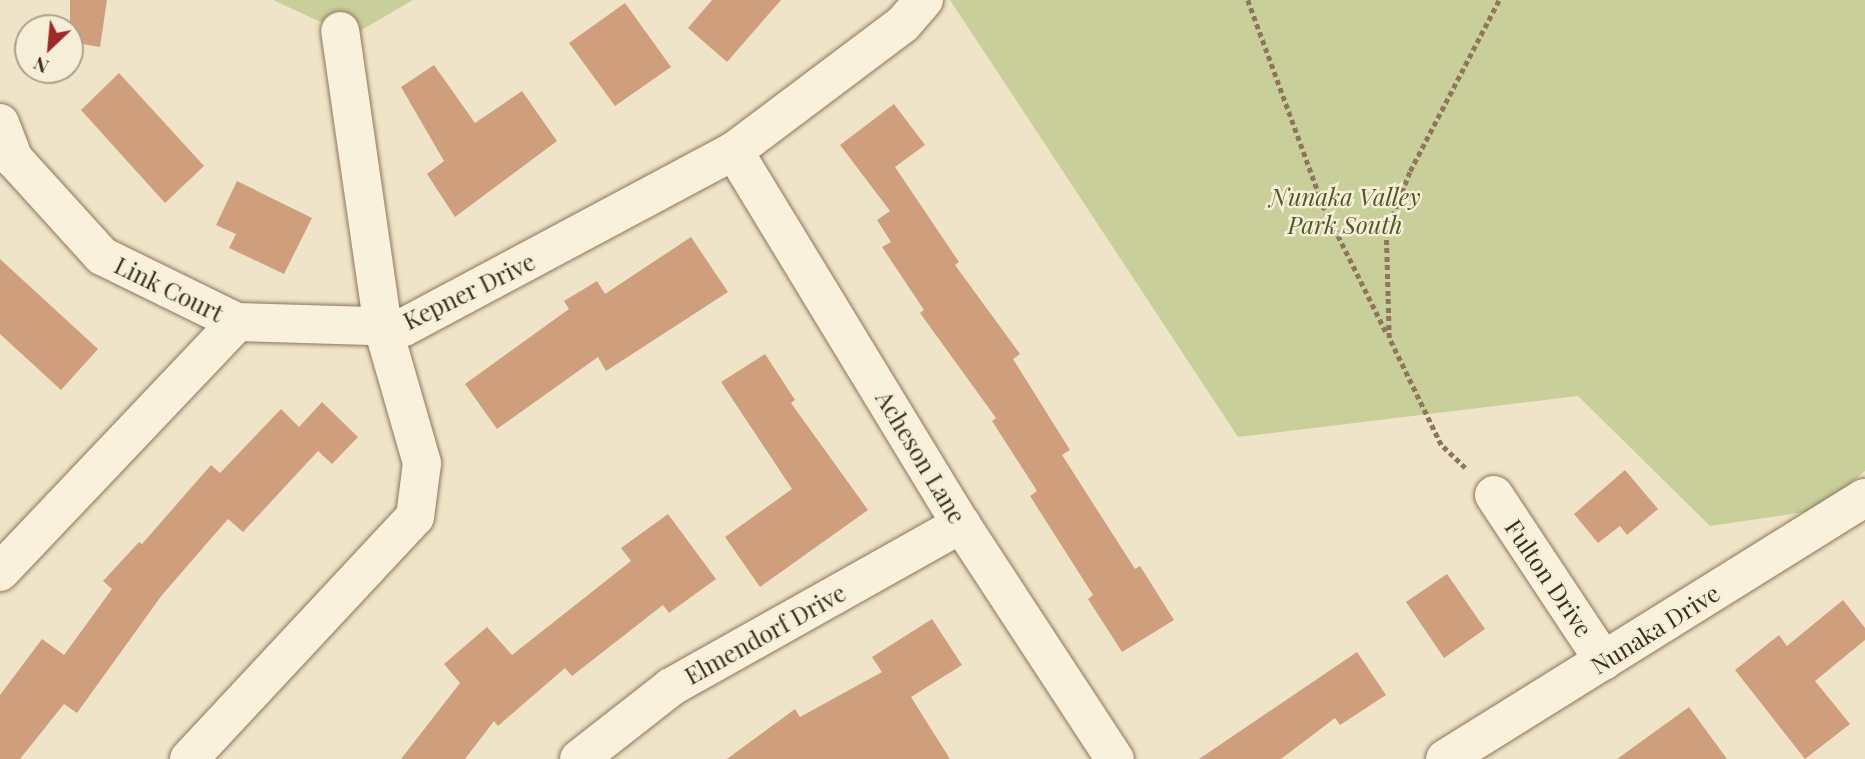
<!DOCTYPE html>
<html>
<head>
<meta charset="utf-8">
<style>
	body { margin:0 }
	#map { position:relative; width:1865px; height:759px; overflow:hidden; background:#f0e4c8; font-family:"Playfair Display",serif }
	div>[style] { position:absolute }
	.green>* { inset:0; background:#c9cf9b }
	.building>* { inset:0; background:#cf9f7d }
	.path>* { height:4.5px; margin-top:-2.25px; transform-origin:0; background:repeating-linear-gradient(90deg,#8d765c 0 5px,transparent 0 8.5px) }
	.roads { filter:drop-shadow(0 0 2px #8d765c) drop-shadow(0 0 2px #8d765c) }
	.minor>* { height:38px; margin:-19px; padding:0 19px; transform-origin:19px; border-radius:19px; background:#faf1dc }
	span { translate:-50% -50%; white-space:nowrap; text-align:center; line-height:1.15; -webkit-text-stroke:5px #f7eed8; paint-order:stroke }
	.park-label { font-size:24px; color:#4d5a26; font-style:italic }
	.street-label { font-size:24px; color:#3d2e20 }
	.north { position:absolute; left:14px; top:14px; width:70px; height:70px; box-sizing:border-box; background:#f7eed8; border:2px solid #ada18e; border-radius:50%; rotate:206deg; font-size:19px; font-weight:700; line-height:28px; text-align:center; color:#3d2e20 }
	.north::after { content:''; display:block; margin:auto; width:24px; height:32px; background:#9e2a2b; clip-path:polygon(50% 0,100% 100%,50% 72%,0 100%) }
</style>
</head>
<body>
<div id="map">
	<div class="green">
		<div style="clip-path:polygon(273px 0,413px 0,351px 36px)"></div>
		<div style="clip-path:polygon(950px 0,1865px 0,1865px 471px,1819px 510px,1710px 526px,1578px 396px,1238px 437px)"></div>
	</div>
	<div class="building">
		<div style="clip-path:polygon(70px 0,107px 0,100px 47px,70px 42px)"></div>
		<div style="clip-path:polygon(712px 0,781px 0,727px 62px,688px 28px)"></div>
		<div style="clip-path:polygon(625px 3px,671px 67px,615px 106px,569px 43px)"></div>
		<div style="clip-path:polygon(434px 65px,475px 123px,522px 91px,557px 141px,455px 217px,427px 174px,444px 161px,401px 87px)"></div>
		<div style="clip-path:polygon(119px 73px,204px 166px,165px 203px,81px 110px)"></div>
		<div style="clip-path:polygon(894px 104px,925px 145px,895px 167px,959px 262px,955px 265px,1020px 354px,1013px 359px,1070px 450px,1062px 455px,1135px 569px,1140px 566px,1174px 620px,1122px 652px,1088px 599px,1093px 595px,1030px 496px,1037px 491px,992px 421px,996px 418px,920px 313px,924px 310px,882px 247px,891px 242px,877px 220px,890px 211px,840px 145px)"></div>
		<div style="clip-path:polygon(237px 181px,312px 218px,284px 274px,229px 248px,236px 234px,216px 225px)"></div>
		<div style="clip-path:polygon(691px 237px,728px 292px,606px 371px,598px 357px,497px 429px,465px 384px,569px 309px,564px 301px,597px 281px,605px 294px)"></div>
		<div style="clip-path:polygon(0 259px,98px 349px,61px 390px,0 334px)"></div>
		<div style="clip-path:polygon(765px 354px,795px 400px,791px 403px,868px 510px,760px 587px,725px 537px,792px 489px,721px 382px)"></div>
		<div style="clip-path:polygon(322px 402px,358px 437px,332px 464px,318px 451px,243px 532px,228px 519px,162px 595px,77px 713px,64px 704px,20px 759px,0 759px,0 695px,42px 639px,64px 655px,112px 589px,103px 581px,139px 542px,142px 544px,211px 465px,220px 473px,281px 409px,299px 427px)"></div>
		<div style="clip-path:polygon(1625px 470px,1658px 509px,1627px 535px,1620px 526px,1598px 543px,1574px 514px)"></div>
		<div style="clip-path:polygon(668px 514px,716px 579px,669px 613px,663px 605px,572px 676px,565px 668px,498px 726px,494px 721px,465px 759px,401px 759px,460px 683px,444px 664px,487px 627px,512px 655px,631px 561px,621px 548px)"></div>
		<div style="clip-path:polygon(1447px 574px,1485px 629px,1444px 658px,1406px 602px)"></div>
		<div style="clip-path:polygon(1843px 600px,1865px 628px,1865px 640px,1815px 681px,1850px 724px,1805px 759px,1735px 670px,1779px 635px,1787px 646px)"></div>
		<div style="clip-path:polygon(932px 619px,962px 665px,911px 697px,950px 759px,727px 759px,795px 709px,800px 717px,882px 672px,872px 657px)"></div>
		<div style="clip-path:polygon(1357px 652px,1386px 695px,1340px 725px,1335px 718px,1281px 759px,1199px 759px)"></div>
		<div style="clip-path:polygon(1689px 707px,1727px 759px,1617px 759px)"></div>
	</div>
	<div class="path">
		<div style="left:1248px;top:0;width:218px;rotate:69.9deg"></div>
		<div style="left:1323px;top:205px;width:144px;rotate:63.6deg"></div>
		<div style="left:1465px;top:468px;width:33px;rotate:-136deg"></div>
		<div style="left:1441px;top:445px;width:119px;rotate:-115.9deg"></div>
		<div style="left:1389px;top:338px;width:106px;rotate:-91.6deg"></div>
		<div style="left:1386px;top:232px;width:66px;rotate:-68.5deg"></div>
		<div style="left:1410px;top:171px;width:193px;rotate:-62.5deg"></div>
	</div>
	<div class="roads">
		<div class="minor">
			<div style="left:0;top:123px;width:39px;rotate:69deg"></div>
			<div style="left:14px;top:159px;width:131px;rotate:47.8deg"></div>
			<div style="left:102px;top:256px;width:150px;rotate:26.1deg"></div>
			<div style="left:237px;top:322px;width:167px;rotate:1.7deg"></div>
			<div style="left:404px;top:327px;width:374px;rotate:-28.1deg"></div>
			<div style="left:734px;top:151px;width:211px;rotate:-36.9deg"></div>
			<div style="left:903px;top:24px;width:32px;rotate:-49deg"></div>
			<div style="left:734px;top:151px;width:437px;rotate:58.7deg"></div>
			<div style="left:961px;top:524px;width:281px;rotate:56.8deg"></div>
			<div style="left:1494px;top:495px;width:199px;rotate:56.5deg"></div>
			<div style="left:0;top:572px;width:344px;rotate:-46.5deg"></div>
			<div style="left:189px;top:759px;width:331px;rotate:-47deg"></div>
			<div style="left:415px;top:517px;width:54px;rotate:-82.6deg"></div>
			<div style="left:422px;top:463px;width:141px;rotate:-106.1deg"></div>
			<div style="left:383px;top:328px;width:300px;rotate:-98.2deg"></div>
			<div style="left:579px;top:759px;width:117px;rotate:-38deg"></div>
			<div style="left:671px;top:687px;width:333px;rotate:-29.3deg"></div>
			<div style="left:1445px;top:759px;width:494px;rotate:-31.9deg"></div>
		</div>
	</div>
	<div class="park-label">
		<span style="left:1345px;top:211px">Nunaka Valley<br>Park South</span>
	</div>
	<div class="street-label">
		<span style="left:169px;top:289px;rotate:26deg">Link Court</span>
		<span style="left:469px;top:291px;rotate:-26deg">Kepner Drive</span>
		<span style="left:921px;top:457px;rotate:59deg">Acheson Lane</span>
		<span style="left:1549px;top:578px;rotate:56deg">Fulton Drive</span>
		<span style="left:1655px;top:629px;rotate:-32deg">Nunaka Drive</span>
		<span style="left:765px;top:634px;rotate:-29deg">Elmendorf Drive</span>
	</div>
	<div class="north">N</div>
</div>
</body>
</html>
